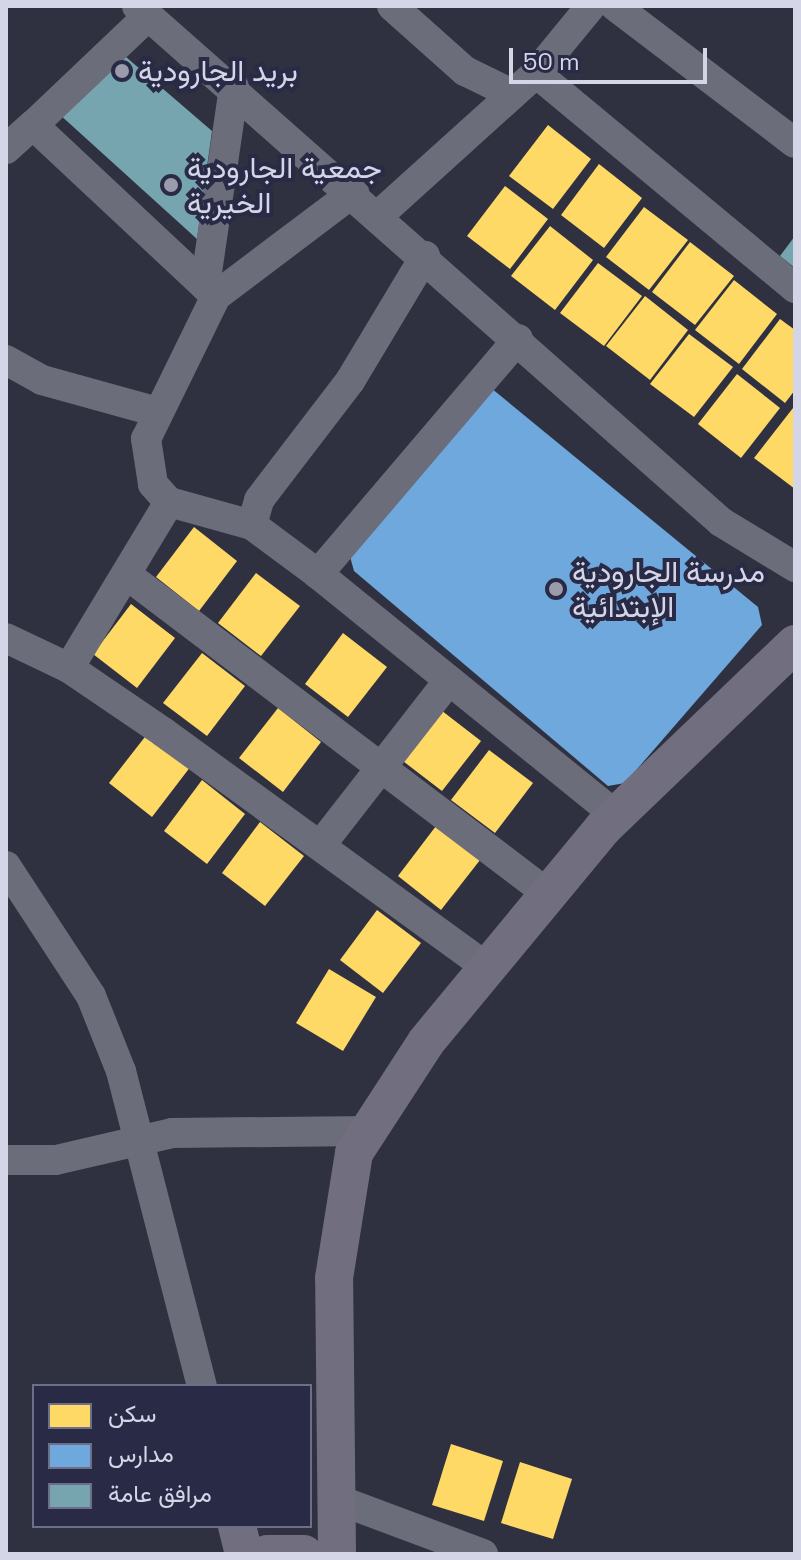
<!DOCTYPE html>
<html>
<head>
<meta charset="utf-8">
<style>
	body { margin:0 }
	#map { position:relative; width:801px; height:1560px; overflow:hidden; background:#2f3140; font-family:"Space Grotesk",Vazirmatn,sans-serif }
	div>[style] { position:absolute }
	.homes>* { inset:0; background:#ffd966 }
	.schools>* { inset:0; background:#6fa8dc }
	.public>* { inset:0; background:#76a5af }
	.minor>* { height:30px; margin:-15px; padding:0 15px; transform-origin:15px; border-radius:15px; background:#6b6d7a }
	.major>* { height:38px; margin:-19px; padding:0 19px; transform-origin:19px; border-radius:19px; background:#706e7f }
	.dots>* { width:22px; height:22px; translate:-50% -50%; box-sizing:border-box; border:4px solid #292b46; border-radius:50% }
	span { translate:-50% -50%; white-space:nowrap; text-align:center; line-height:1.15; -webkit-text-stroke:8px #292b46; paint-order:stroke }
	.poi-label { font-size:30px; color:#d4d6e8 }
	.left { translate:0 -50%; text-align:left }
	.frame { position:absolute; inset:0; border:8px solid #d4d6e8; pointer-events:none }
	.legend { position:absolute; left:32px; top:1384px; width:280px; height:144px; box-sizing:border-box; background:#292b46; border:2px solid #6d6f87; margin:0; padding:10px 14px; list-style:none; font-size:24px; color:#d4d6e8 }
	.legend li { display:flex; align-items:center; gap:16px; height:40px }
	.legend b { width:40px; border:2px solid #6d6f87 }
	.scale { position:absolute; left:509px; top:48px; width:198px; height:36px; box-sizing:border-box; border:4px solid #d4d6e8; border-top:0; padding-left:10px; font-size:24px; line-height:28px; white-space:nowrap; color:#d4d6e8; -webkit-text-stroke:6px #292b46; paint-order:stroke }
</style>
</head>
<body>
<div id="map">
	<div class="homes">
		<div style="clip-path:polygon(548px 125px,591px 159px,553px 209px,509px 176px)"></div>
		<div style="clip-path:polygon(599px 164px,642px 198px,604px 248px,561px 215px)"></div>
		<div style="clip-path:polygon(505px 186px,548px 219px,510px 269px,467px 236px)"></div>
		<div style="clip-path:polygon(644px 207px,688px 240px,649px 290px,606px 257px)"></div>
		<div style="clip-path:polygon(550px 226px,593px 260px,555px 310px,511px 276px)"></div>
		<div style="clip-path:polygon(690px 242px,734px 276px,695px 325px,652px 292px)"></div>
		<div style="clip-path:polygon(598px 263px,642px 296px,604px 346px,560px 313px)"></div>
		<div style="clip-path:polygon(734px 280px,777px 314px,739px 364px,695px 330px)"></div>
		<div style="clip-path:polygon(645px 296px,688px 330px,650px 380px,606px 346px)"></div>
		<div style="clip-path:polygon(780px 319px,795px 330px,795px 390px,785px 403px,742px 369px)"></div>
		<div style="clip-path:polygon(689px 334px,733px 367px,694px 417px,650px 384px)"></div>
		<div style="clip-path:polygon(737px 374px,780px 408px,741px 458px,698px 424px)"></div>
		<div style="clip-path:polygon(793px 408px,795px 410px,795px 489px,754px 458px)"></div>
		<div style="clip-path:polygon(194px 527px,237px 561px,199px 611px,156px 577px)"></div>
		<div style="clip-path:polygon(256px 573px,300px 606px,261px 656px,218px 623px)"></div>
		<div style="clip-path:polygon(131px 604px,175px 638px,137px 688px,93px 654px)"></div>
		<div style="clip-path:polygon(343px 633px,387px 667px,348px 717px,305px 684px)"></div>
		<div style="clip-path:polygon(202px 653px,245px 686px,207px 736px,163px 703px)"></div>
		<div style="clip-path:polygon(437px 707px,481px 741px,442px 791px,399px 758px)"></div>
		<div style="clip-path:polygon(278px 708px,321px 742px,283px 792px,239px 758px)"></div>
		<div style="clip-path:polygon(148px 733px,191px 766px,152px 817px,109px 783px)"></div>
		<div style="clip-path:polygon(489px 750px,533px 783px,495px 833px,451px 800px)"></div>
		<div style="clip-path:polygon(202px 780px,245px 814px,207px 864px,164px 831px)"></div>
		<div style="clip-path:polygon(260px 822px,304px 856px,265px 906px,222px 873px)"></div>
		<div style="clip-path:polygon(436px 826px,480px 860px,441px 910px,398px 876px)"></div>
		<div style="clip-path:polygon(377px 910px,421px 943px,383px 993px,340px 960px)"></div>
		<div style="clip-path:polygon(329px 969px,376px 997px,343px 1051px,296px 1023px)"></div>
		<div style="clip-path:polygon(451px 1444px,503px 1461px,484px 1521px,432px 1505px)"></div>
		<div style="clip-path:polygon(520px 1462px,572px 1479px,553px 1539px,501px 1523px)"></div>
	</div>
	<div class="schools">
		<div style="clip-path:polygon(491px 388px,758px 607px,762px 625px,625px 783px,608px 786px,354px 571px,349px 553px)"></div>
	</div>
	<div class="public">
		<div style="clip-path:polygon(119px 51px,212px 131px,197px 239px,58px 113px)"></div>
		<div style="clip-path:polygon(795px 236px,795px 268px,780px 256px)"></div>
	</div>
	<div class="minor">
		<div style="left:137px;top:6px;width:779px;rotate:41.46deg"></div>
		<div style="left:721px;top:522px;width:87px;rotate:31.3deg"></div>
		<div style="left:392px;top:6px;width:98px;rotate:41.7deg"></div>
		<div style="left:465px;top:71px;width:52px;rotate:26.1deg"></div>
		<div style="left:615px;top:6px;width:226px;rotate:37.3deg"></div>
		<div style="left:148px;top:16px;width:158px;rotate:136.5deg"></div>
		<div style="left:33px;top:125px;width:250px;rotate:43.1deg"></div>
		<div style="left:536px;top:73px;width:337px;rotate:39.7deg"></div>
		<div style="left:6px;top:149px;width:36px;rotate:-42deg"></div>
		<div style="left:379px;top:215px;width:212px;rotate:-42.1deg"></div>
		<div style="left:536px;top:73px;width:87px;rotate:-50.6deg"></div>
		<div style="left:205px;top:286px;width:201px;rotate:-81.7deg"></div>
		<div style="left:518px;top:339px;width:309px;rotate:130.4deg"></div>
		<div style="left:318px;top:574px;width:385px;rotate:39deg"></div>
		<div style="left:6px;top:360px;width:41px;rotate:29.1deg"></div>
		<div style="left:42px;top:380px;width:119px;rotate:15.5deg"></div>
		<div style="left:252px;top:525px;width:86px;rotate:-164.5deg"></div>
		<div style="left:169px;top:502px;width:24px;rotate:-132deg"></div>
		<div style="left:153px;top:484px;width:46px;rotate:-98.8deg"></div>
		<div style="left:146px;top:439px;width:159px;rotate:-63.9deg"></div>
		<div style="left:216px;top:296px;width:173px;rotate:-37deg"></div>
		<div style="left:318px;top:574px;width:82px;rotate:-143.4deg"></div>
		<div style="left:252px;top:525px;width:26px;rotate:-74deg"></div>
		<div style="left:259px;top:500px;width:150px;rotate:-52.6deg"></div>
		<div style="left:350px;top:381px;width:146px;rotate:-59deg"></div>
		<div style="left:127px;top:575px;width:528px;rotate:37.15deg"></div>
		<div style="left:6px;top:638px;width:70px;rotate:25.5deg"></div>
		<div style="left:69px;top:668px;width:114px;rotate:34.2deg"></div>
		<div style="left:163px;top:732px;width:402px;rotate:36deg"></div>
		<div style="left:69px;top:668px;width:194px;rotate:-58.9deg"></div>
		<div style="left:320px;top:846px;width:210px;rotate:-52.1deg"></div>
		<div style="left:6px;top:866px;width:155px;rotate:56.8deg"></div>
		<div style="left:91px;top:996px;width:81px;rotate:68.2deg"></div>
		<div style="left:121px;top:1071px;width:325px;rotate:75.6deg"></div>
		<div style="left:6px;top:1160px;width:50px"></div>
		<div style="left:56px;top:1160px;width:119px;rotate:-13.1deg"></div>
		<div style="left:172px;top:1133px;width:196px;rotate:-0.6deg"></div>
		<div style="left:336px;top:1499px;width:157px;rotate:20.5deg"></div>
	</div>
	<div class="major">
		<div style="left:237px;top:1526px;width:29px;rotate:76deg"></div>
		<div style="left:267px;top:1554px;width:37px"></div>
		<div style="left:337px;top:1554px;width:276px;rotate:-90.6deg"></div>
		<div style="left:334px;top:1278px;width:127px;rotate:-80.9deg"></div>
		<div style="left:354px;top:1153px;width:132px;rotate:-57deg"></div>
		<div style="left:426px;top:1042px;width:278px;rotate:-50.4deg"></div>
		<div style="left:603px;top:828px;width:266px;rotate:-43.8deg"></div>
	</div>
	<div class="dots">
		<div style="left:122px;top:71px;background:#9a9cad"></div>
		<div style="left:171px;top:185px;background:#9a9cad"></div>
		<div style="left:556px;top:589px;background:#9a9cad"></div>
	</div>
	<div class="poi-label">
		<span class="left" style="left:138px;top:71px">بريد الجارودية</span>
		<span class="left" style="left:187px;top:185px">جمعية الجارودية<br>الخيرية</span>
		<span class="left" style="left:572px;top:589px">مدرسة الجارودية<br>الإبتدائية</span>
	</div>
	<div class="frame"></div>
	<ul class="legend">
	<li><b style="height:22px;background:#ffd966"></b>سكن</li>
	<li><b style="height:22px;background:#6fa8dc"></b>مدارس</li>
	<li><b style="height:22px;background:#76a5af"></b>مرافق عامة</li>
	</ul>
	<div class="scale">50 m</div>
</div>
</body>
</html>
